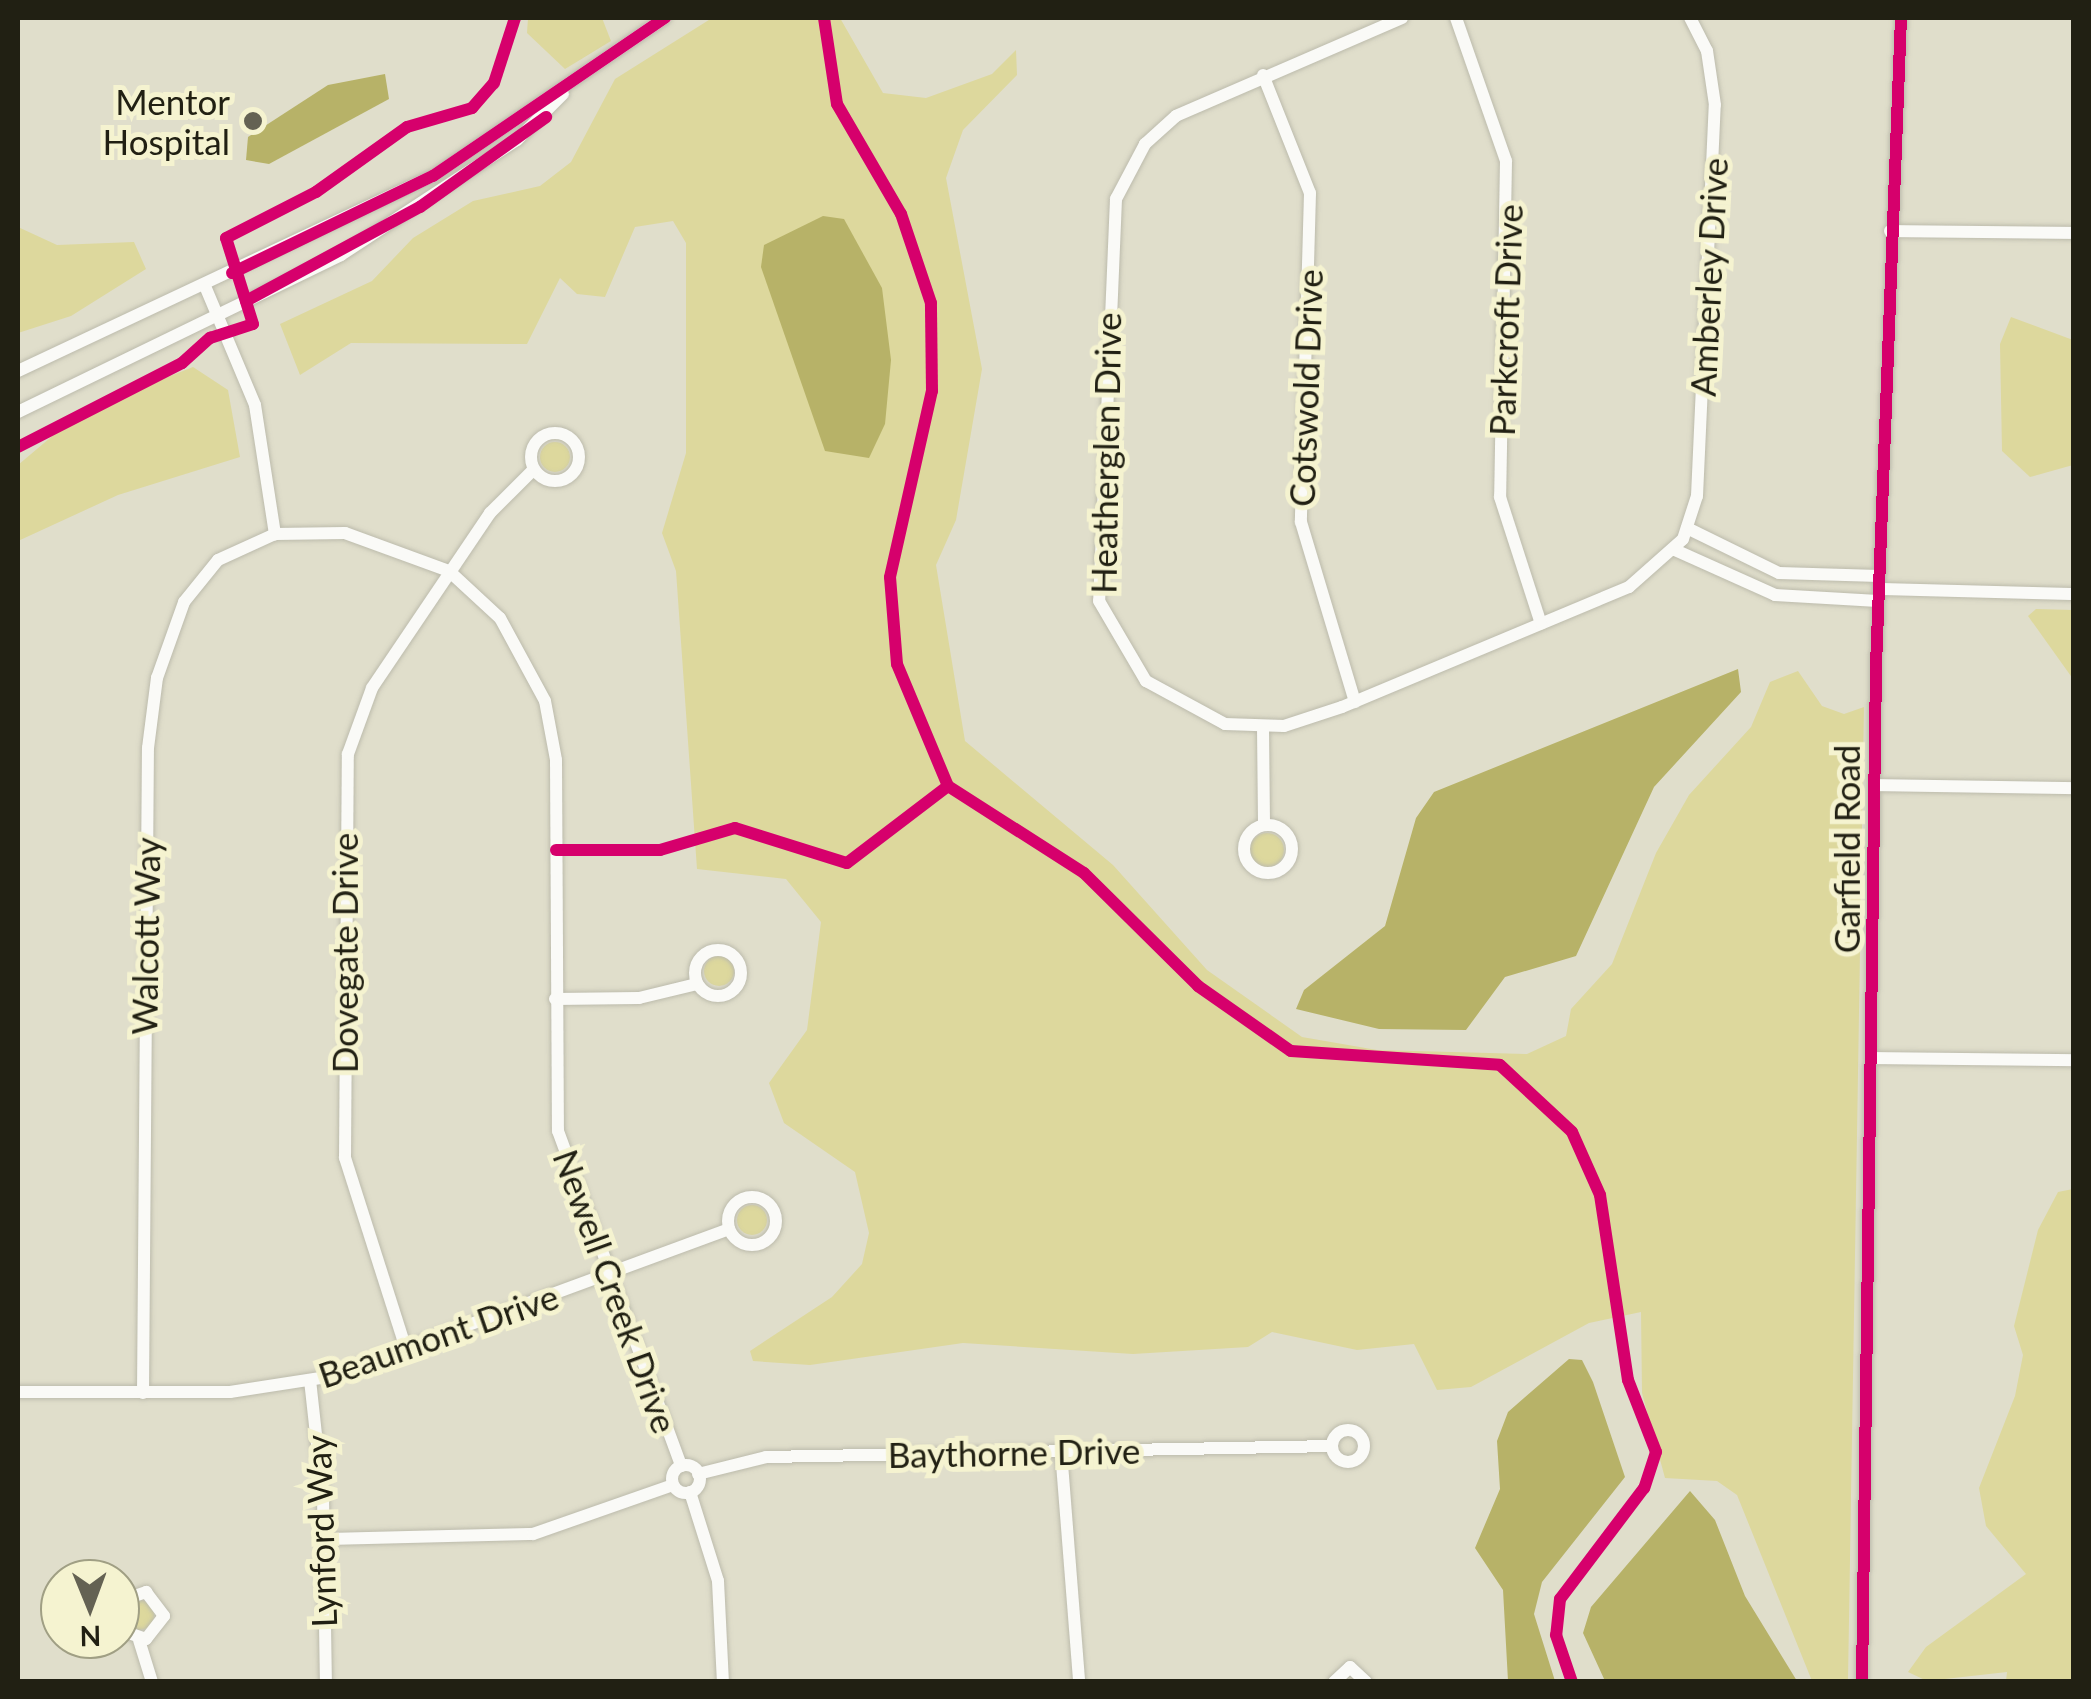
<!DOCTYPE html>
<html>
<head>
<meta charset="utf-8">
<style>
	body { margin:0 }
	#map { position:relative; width:2091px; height:1699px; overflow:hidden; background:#e0decb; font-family:Lato,sans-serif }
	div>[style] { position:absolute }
	.green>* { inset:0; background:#ddd89d }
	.round { border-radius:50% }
	.water>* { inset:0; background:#b7b268 }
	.roads { filter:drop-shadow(0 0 2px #bcbbac) drop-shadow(0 0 2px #bcbbac) }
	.street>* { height:12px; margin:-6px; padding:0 6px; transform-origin:6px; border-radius:6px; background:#fafaf7 }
	.street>.ring { margin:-6px; padding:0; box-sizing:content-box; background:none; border:12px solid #fafaf7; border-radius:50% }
	.cycleway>* { height:12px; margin:-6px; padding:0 6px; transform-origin:6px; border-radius:6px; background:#d6006c }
	.dots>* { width:28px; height:28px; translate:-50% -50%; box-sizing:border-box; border:5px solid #f5f3d0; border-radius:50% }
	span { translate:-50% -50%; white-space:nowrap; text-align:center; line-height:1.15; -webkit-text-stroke:10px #f5f3d0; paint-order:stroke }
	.poi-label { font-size:35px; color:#212013 }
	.right { translate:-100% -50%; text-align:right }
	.street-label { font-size:35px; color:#212013 }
	.frame { position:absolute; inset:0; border:20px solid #212013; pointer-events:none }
	.north { position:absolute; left:40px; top:1559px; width:100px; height:100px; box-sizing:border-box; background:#f5f3d0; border:2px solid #a09f84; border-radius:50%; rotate:179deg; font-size:28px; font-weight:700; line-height:40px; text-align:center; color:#212013 }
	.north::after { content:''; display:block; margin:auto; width:35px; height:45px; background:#646253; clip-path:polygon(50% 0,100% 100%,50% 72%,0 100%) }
</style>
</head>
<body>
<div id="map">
	<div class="green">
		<div style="clip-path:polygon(528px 18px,602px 18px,611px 41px,565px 69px,527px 33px)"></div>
		<div style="clip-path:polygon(712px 18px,840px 18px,883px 93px,926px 98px,992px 74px,1016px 50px,1017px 75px,963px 130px,946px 178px,982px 369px,956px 520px,936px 565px,965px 741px,1113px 865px,1207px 970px,1302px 1037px,1377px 1050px,1527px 1054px,1566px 1036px,1571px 1009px,1612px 964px,1656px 853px,1689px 795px,1751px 727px,1770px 682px,1798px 671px,1822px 706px,1844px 714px,1864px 707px,1848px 1681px,1812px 1681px,1737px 1495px,1717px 1481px,1665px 1478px,1642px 1393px,1641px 1312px,1589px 1323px,1471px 1387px,1437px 1390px,1414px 1344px,1357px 1350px,1272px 1332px,1248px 1347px,1133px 1354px,963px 1343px,810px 1365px,753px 1361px,750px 1351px,832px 1297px,862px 1264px,869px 1233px,855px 1172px,784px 1123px,769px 1083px,807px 1030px,821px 922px,786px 879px,697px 869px,676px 571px,662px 533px,686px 453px,686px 243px,673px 221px,635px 227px,605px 297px,577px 294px,560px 278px,527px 344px,351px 343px,300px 375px,280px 324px,372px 281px,413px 238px,473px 201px,540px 186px,571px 162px,615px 79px)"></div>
		<div style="clip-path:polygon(18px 227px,57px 245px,134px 242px,146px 269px,71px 316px,18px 333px)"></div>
		<div style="clip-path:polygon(2011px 317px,2073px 340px,2073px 465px,2030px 477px,2002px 451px,2000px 344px)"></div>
		<div style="clip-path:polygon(193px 367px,228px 390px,240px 457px,118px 495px,18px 541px,18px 465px,82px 411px)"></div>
		<div class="round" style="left:540px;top:442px;width:30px;height:30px"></div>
		<div style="clip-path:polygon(2036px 609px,2073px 610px,2073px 679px,2028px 616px)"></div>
		<div class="round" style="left:1250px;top:833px;width:34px;height:34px"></div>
		<div class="round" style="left:704px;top:956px;width:30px;height:30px"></div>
		<div style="clip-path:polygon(2073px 1189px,2073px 1681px,2006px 1681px,2007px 1672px,1927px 1681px,1908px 1672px,1926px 1647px,2026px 1574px,1986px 1526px,1979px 1488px,2015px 1396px,2023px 1355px,2014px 1326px,2038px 1230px,2058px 1192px)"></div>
		<div class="round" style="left:737px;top:1205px;width:30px;height:30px"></div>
		<div class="round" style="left:124px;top:1600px;width:30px;height:30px"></div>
	</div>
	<div class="water">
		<div style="clip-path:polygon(385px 74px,389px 99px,269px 164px,246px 160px,248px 137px,328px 85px)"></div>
		<div style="clip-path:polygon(823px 216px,844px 219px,882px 288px,891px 360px,885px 424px,869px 458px,825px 451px,761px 267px,764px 245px)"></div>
		<div style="clip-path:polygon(1738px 669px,1741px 692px,1654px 787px,1576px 956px,1505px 977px,1466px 1030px,1379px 1029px,1296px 1009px,1304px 990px,1385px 926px,1416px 818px,1434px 792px)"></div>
		<div style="clip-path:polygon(1569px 1359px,1582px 1360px,1593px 1382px,1625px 1477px,1542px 1582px,1534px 1614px,1555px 1681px,1508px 1681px,1503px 1590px,1475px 1548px,1500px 1489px,1497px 1441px,1508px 1412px)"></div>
		<div style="clip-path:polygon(1690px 1491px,1715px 1520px,1745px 1596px,1797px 1681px,1605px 1681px,1583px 1633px,1591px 1607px)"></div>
	</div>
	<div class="roads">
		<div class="street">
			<div style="left:1402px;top:18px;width:246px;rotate:156.6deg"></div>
			<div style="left:1176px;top:116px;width:42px;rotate:137.9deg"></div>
			<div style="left:1145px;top:144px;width:62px;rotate:117.8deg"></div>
			<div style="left:1116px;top:199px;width:402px;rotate:92.4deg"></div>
			<div style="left:1099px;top:601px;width:93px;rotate:59.6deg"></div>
			<div style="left:1146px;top:681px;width:90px;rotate:28.6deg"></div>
			<div style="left:1225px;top:724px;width:59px;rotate:1.9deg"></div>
			<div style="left:1284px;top:726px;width:61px;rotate:-18.1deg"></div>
			<div style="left:1342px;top:707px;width:311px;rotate:-22.7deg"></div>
			<div style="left:1629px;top:587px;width:72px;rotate:-41.6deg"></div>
			<div style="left:1683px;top:539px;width:45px;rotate:-72deg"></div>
			<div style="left:1697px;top:496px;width:391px;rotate:-87.4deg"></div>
			<div style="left:1715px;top:105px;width:55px;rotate:-98.4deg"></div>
			<div style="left:1707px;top:51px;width:37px;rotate:-117deg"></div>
			<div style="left:1456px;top:18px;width:151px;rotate:70.7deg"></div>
			<div style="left:1506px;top:161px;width:336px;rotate:91deg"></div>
			<div style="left:1500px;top:497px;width:133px;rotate:72.1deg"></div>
			<div style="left:1263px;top:75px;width:127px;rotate:68.3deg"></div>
			<div style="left:1310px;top:193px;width:329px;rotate:91.6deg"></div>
			<div style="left:1301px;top:522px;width:188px;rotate:73.3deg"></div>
			<div style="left:1890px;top:231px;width:184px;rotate:0.6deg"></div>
			<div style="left:205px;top:286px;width:129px;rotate:67.2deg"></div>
			<div style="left:255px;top:405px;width:131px;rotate:81.2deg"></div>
			<div style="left:18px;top:371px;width:459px;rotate:-25.2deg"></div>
			<div style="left:433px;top:176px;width:281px;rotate:-34.3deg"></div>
			<div style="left:18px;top:412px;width:359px;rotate:-25.9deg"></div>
			<div style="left:341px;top:255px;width:210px;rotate:-33.2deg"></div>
			<div style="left:517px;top:140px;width:65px;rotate:-45deg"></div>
			<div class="ring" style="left:531px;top:433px;width:36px;height:36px"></div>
			<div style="left:1687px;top:528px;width:102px;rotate:26.1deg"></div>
			<div style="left:1779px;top:573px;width:100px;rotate:1.7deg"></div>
			<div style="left:1675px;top:550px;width:110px;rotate:24.2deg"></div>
			<div style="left:1775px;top:595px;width:103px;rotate:3.3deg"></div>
			<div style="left:1879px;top:589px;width:195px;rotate:1.5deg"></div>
			<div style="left:1263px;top:728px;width:97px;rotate:89.4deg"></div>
			<div style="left:1877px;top:785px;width:197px;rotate:0.9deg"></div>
			<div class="ring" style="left:1244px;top:825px;width:36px;height:36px"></div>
			<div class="ring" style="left:695px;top:950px;width:34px;height:34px"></div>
			<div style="left:555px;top:999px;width:84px;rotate:-0.7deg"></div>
			<div style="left:639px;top:998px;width:60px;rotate:-13.6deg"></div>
			<div style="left:1874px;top:1058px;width:200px;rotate:0.6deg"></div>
			<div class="ring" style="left:728px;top:1197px;width:36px;height:36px"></div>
			<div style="left:407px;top:1352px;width:204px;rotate:-107.7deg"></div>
			<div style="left:345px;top:1158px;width:404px;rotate:-89.6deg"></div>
			<div style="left:348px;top:754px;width:70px;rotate:-70deg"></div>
			<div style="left:372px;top:688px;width:211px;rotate:-56deg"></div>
			<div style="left:490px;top:513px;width:62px;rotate:-45deg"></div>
			<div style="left:310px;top:1380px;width:118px;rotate:83.7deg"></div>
			<div style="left:323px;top:1497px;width:185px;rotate:89.1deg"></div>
			<div style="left:18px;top:1392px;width:212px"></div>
			<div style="left:230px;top:1392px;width:98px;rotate:-8.8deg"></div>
			<div style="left:327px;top:1377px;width:428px;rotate:-20.2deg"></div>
			<div style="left:143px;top:1393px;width:645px;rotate:-89.56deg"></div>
			<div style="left:148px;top:748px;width:71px;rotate:-82.7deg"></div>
			<div style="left:157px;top:678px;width:81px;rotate:-70.4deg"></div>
			<div style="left:184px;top:602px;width:54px;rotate:-51deg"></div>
			<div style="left:218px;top:560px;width:63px;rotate:-24.5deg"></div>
			<div style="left:275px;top:534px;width:70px;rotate:-0.8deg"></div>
			<div style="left:345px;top:533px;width:111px;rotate:20.1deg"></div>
			<div style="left:449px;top:571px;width:69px;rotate:42.7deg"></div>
			<div style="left:500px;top:618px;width:94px;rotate:61.5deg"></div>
			<div style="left:545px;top:701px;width:60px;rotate:79.4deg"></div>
			<div style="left:556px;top:760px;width:371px;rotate:89.7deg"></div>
			<div style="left:558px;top:1131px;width:357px;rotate:69.8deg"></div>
			<div class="ring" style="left:1332px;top:1430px;width:20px;height:20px"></div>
			<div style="left:1061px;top:1451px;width:232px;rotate:85.5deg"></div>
			<div class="ring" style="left:672px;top:1465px;width:16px;height:16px"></div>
			<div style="left:698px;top:1474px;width:70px;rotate:-14deg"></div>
			<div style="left:766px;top:1457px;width:566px;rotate:-1.11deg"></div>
			<div style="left:690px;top:1492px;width:93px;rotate:72.5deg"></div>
			<div style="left:718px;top:1581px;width:101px;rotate:87.2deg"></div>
			<div style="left:324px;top:1539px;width:209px;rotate:-1.4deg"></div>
			<div style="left:533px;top:1534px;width:148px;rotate:-19.3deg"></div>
			<div style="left:120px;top:1601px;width:28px;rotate:-19deg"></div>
			<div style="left:146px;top:1592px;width:30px;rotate:53deg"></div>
			<div style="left:164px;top:1616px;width:29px;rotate:128deg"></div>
			<div style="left:146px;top:1639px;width:28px;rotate:-161deg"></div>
			<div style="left:139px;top:1640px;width:44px;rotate:72.8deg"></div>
			<div style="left:1334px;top:1682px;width:22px;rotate:-43deg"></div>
			<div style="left:1350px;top:1667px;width:22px;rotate:43deg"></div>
			<div style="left:1862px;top:1682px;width:1017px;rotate:-89.21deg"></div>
			<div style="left:1876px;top:665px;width:647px;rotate:-87.79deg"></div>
		</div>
	</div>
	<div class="cycleway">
		<div style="left:232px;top:273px;width:223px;rotate:-25.8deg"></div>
		<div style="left:433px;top:176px;width:281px;rotate:-34.3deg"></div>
		<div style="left:246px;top:301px;width:198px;rotate:-28.4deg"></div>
		<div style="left:420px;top:207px;width:155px;rotate:-35.5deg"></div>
		<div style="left:18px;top:447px;width:184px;rotate:-27.1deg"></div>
		<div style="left:182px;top:363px;width:38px;rotate:-42deg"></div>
		<div style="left:210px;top:338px;width:45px;rotate:-18deg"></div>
		<div style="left:253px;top:324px;width:90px;rotate:-107.4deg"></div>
		<div style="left:226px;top:238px;width:101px;rotate:-27.1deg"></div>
		<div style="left:316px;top:192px;width:112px;rotate:-35.5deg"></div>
		<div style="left:407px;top:127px;width:68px;rotate:-16.3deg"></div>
		<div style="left:472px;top:108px;width:33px;rotate:-49deg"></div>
		<div style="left:494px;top:83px;width:68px;rotate:-72.1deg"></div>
		<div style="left:948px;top:786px;width:161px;rotate:32.6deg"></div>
		<div style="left:1084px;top:873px;width:161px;rotate:44.7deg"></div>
		<div style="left:1198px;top:986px;width:113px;rotate:35deg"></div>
		<div style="left:1291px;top:1051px;width:209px;rotate:3.8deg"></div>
		<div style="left:1500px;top:1065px;width:98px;rotate:42.9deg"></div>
		<div style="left:1572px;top:1132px;width:69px;rotate:66deg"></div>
		<div style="left:1600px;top:1195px;width:187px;rotate:81.4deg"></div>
		<div style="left:1628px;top:1380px;width:77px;rotate:68.7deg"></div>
		<div style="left:1656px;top:1452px;width:38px;rotate:108deg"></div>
		<div style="left:1644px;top:1488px;width:139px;rotate:127.1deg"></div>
		<div style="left:1560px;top:1599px;width:36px;rotate:96deg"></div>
		<div style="left:1556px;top:1635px;width:50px;rotate:71.2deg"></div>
		<div style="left:556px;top:850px;width:104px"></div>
		<div style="left:660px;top:850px;width:78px;rotate:-16.3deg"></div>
		<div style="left:735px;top:828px;width:117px;rotate:17.4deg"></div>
		<div style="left:847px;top:863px;width:127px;rotate:-37.3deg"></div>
		<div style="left:948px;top:786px;width:132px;rotate:-112.7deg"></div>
		<div style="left:897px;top:664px;width:87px;rotate:-94.6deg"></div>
		<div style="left:890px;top:577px;width:191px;rotate:-77.3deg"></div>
		<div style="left:932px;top:391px;width:88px;rotate:-90.7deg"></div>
		<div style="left:931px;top:303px;width:94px;rotate:-108.6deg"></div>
		<div style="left:901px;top:214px;width:127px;rotate:-120.2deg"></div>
		<div style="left:837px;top:104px;width:87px;rotate:-98.6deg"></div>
		<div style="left:1862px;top:1682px;width:1017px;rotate:-89.21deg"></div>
		<div style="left:1876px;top:665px;width:647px;rotate:-87.79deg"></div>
	</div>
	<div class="dots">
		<div style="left:253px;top:121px;background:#646253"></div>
	</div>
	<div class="poi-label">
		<span class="right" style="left:230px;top:121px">Mentor<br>Hospital</span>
	</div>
	<div class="street-label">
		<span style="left:1708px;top:277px;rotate:-87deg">Amberley Drive</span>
		<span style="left:1505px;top:320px;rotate:-88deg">Parkcroft Drive</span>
		<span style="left:1305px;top:388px;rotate:-88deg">Cotswold Drive</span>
		<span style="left:1105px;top:453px;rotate:-89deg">Heatherglen Drive</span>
		<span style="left:1846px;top:849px;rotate:-90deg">Garfield Road</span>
		<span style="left:145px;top:936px;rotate:-89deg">Walcott Way</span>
		<span style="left:344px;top:953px;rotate:-90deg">Dovegate Drive</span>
		<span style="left:616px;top:1291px;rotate:70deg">Newell Creek Drive</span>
		<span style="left:438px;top:1335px;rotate:-19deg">Beaumont Drive</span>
		<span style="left:1014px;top:1452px;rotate:-1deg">Baythorne Drive</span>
		<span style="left:320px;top:1531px;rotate:-92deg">Lynford Way</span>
	</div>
	<div class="frame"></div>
	<div class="north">N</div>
</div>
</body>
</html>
